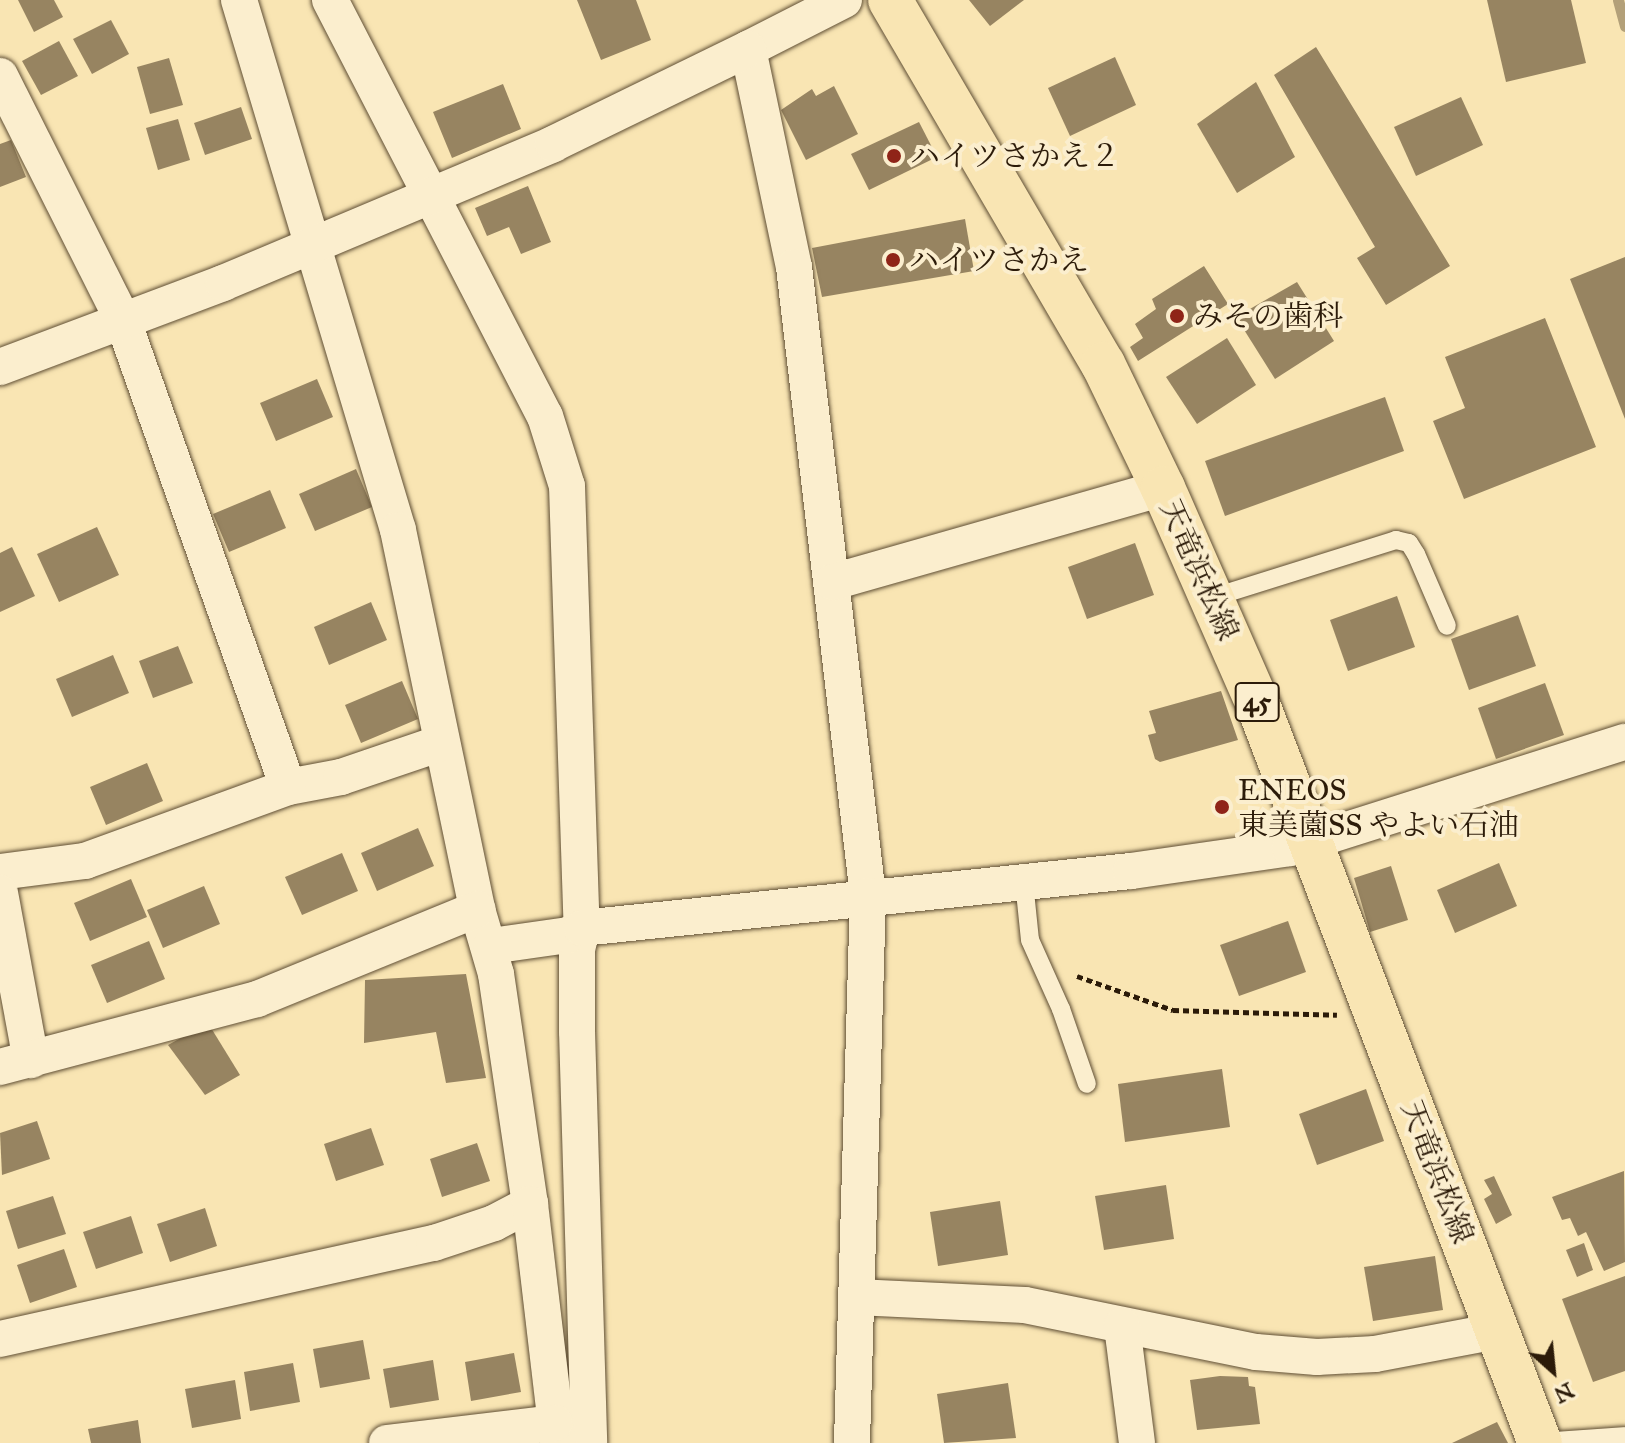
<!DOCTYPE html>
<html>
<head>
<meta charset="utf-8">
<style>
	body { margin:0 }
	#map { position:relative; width:1625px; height:1443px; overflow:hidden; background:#f9e5b3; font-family:"IM FELL Great Primer","Noto Serif JP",serif }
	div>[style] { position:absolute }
	.stream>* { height:11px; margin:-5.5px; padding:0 5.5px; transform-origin:5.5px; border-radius:5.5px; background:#b3a079 }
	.building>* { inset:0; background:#978461 }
	.path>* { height:5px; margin-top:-2.5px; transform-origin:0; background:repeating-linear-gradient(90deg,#2c1b09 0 6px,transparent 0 10px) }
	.roads { filter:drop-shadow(0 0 2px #5f4e34) drop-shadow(0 0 2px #5f4e34) }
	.lane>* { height:18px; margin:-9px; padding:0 9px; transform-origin:9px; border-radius:9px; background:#fbeece }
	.street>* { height:36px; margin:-18px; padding:0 18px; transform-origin:18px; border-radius:18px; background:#fbeece }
	.primary>* { height:44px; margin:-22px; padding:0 22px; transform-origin:22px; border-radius:22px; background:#f9e5b3 }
	.dots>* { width:22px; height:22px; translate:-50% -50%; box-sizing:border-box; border:4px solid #fbeece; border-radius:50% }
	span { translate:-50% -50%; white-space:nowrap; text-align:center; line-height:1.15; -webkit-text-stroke:8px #fbeece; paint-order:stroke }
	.shield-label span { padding:2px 6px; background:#fbeece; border:2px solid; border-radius:6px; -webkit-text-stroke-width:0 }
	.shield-label { font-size:28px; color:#2c1b09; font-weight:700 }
	.poi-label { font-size:30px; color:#2c1b09 }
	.left { translate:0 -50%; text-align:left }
	.street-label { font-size:30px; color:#2c1b09 }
	.north { position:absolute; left:1513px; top:1331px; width:80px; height:80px; -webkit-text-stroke:6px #fbeece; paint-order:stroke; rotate:153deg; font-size:22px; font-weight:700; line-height:32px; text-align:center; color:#2c1b09 }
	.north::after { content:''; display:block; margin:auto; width:28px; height:36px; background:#2c1b09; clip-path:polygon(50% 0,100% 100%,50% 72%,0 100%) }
</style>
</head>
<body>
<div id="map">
	<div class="stream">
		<div style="left:1618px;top:0;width:27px;rotate:75deg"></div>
	</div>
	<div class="building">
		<div style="clip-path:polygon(18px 0,54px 0,63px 17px,34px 32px)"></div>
		<div style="clip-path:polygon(577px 0,636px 0,651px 40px,601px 60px)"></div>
		<div style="clip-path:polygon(969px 0,1024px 0,990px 26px)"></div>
		<div style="clip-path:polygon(1487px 0,1571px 0,1586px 63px,1506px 82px)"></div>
		<div style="clip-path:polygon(111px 20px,129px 54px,92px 74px,73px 39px)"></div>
		<div style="clip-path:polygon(59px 41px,78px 76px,41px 95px,22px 61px)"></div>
		<div style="clip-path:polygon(1316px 47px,1450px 266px,1386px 305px,1357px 258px,1375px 247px,1274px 75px)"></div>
		<div style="clip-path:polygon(1115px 57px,1136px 105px,1070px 136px,1048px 88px)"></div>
		<div style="clip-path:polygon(169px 58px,183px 105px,150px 114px,137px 67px)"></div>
		<div style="clip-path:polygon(1256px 82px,1295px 157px,1237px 193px,1197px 124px)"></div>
		<div style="clip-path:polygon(503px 84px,521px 129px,452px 158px,433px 112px)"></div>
		<div style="clip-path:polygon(834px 86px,858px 134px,806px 160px,781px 110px,812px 89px,816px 96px)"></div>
		<div style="clip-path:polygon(1461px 97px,1483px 145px,1416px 176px,1394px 127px)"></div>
		<div style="clip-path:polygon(241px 107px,252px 139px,205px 155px,194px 123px)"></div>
		<div style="clip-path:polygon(178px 119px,190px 160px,158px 170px,146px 128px)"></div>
		<div style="clip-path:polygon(919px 122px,937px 157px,869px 190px,851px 154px)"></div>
		<div style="clip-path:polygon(11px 140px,26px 177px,0 187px,0 144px)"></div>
		<div style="clip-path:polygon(528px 186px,551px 242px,521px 254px,509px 227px,487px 236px,475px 208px)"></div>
		<div style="clip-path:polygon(965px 219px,974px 271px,822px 297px,812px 248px)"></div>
		<div style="clip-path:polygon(1625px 257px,1625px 419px,1570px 279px)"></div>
		<div style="clip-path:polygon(1204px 266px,1228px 304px,1138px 361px,1130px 347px,1143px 338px,1135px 324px,1156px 309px,1152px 299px)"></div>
		<div style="clip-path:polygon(1297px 282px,1334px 341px,1275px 379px,1236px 317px)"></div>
		<div style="clip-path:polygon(1545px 318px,1596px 447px,1464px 499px,1433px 421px,1465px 408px,1445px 357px)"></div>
		<div style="clip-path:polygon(1227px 338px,1256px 385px,1197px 424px,1166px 377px)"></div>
		<div style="clip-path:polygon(317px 379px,333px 417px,276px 441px,260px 403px)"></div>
		<div style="clip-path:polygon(1385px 397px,1404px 451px,1225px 516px,1205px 461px)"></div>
		<div style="clip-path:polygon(356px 469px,372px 507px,315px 531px,299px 494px)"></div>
		<div style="clip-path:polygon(270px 490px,286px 528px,229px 552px,213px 514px)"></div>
		<div style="clip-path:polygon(97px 527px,119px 575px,59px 602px,37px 554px)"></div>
		<div style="clip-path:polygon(1135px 543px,1154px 595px,1087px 619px,1068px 567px)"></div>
		<div style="clip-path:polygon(12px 547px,35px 596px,0 612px,0 553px)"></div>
		<div style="clip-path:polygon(1397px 596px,1415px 647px,1348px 671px,1330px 620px)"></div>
		<div style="clip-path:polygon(371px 602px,387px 640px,329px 665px,314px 627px)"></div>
		<div style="clip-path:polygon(1518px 615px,1536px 666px,1469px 690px,1451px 639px)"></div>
		<div style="clip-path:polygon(178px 646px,193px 683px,153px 698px,139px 661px)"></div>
		<div style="clip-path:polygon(113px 655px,129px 693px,72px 717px,56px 679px)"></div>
		<div style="clip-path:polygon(402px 681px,418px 719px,361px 743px,345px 705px)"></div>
		<div style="clip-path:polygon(1545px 683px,1564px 735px,1496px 759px,1478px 708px)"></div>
		<div style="clip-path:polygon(1221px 691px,1238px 740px,1160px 762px,1155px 759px,1148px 735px,1156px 733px,1149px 711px)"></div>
		<div style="clip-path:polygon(147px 763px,163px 801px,106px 825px,90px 787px)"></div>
		<div style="clip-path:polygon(418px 828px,434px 866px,377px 891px,361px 853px)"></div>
		<div style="clip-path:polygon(342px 853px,358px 891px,302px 915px,285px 877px)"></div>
		<div style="clip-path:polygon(1499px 863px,1517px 906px,1455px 933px,1437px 890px)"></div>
		<div style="clip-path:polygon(1391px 866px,1408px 920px,1370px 932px,1354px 878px)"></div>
		<div style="clip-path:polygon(131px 879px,147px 917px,90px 941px,74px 903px)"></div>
		<div style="clip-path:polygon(204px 886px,220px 924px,163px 948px,147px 910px)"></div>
		<div style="clip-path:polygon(1288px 921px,1306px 972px,1239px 996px,1220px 945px)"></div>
		<div style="clip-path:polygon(149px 941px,165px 979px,107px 1003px,91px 965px)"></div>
		<div style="clip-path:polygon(466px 974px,486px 1078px,446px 1083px,436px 1032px,364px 1043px,365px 980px)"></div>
		<div style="clip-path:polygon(208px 1023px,240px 1075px,205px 1095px,168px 1045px)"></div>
		<div style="clip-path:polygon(1222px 1069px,1230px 1127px,1125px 1142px,1118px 1084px)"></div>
		<div style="clip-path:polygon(1366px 1089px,1384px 1141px,1317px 1165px,1299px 1114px)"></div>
		<div style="clip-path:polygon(37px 1121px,50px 1159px,2px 1175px,0 1133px)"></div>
		<div style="clip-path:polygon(371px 1128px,384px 1165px,336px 1181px,324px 1144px)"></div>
		<div style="clip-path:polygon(477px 1143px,490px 1181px,442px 1197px,430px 1159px)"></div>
		<div style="clip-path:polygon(1624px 1171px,1625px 1262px,1604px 1271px,1586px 1232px,1578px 1236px,1570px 1218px,1562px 1220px,1552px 1197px)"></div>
		<div style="clip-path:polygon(1494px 1176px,1512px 1215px,1496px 1224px,1484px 1199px,1492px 1194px,1484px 1180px)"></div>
		<div style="clip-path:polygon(1166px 1185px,1174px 1239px,1104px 1250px,1095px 1196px)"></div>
		<div style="clip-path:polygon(53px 1196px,66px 1234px,18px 1249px,6px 1211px)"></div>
		<div style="clip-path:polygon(1000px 1201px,1008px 1255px,938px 1266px,930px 1212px)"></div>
		<div style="clip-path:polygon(205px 1208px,217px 1246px,170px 1262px,157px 1224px)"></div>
		<div style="clip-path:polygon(131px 1216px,143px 1253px,96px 1269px,83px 1232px)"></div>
		<div style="clip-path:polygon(1584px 1243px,1593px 1270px,1577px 1277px,1566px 1250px)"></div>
		<div style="clip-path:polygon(64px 1249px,77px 1287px,30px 1303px,17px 1265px)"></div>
		<div style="clip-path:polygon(1435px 1256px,1443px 1310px,1373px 1321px,1364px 1267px)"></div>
		<div style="clip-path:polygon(1625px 1276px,1625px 1371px,1593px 1382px,1562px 1299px)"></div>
		<div style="clip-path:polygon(363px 1340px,370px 1379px,320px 1388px,313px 1349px)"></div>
		<div style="clip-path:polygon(514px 1353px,521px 1392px,471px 1401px,465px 1362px)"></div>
		<div style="clip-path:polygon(433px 1360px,439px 1400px,390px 1408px,383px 1369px)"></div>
		<div style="clip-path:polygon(293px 1363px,300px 1402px,250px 1411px,244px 1372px)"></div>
		<div style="clip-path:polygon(1220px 1376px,1248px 1377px,1249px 1386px,1255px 1387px,1260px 1424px,1197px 1430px,1190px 1380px)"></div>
		<div style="clip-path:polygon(235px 1380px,241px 1419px,192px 1428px,185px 1389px)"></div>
		<div style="clip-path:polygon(1008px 1383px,1016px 1438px,944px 1443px,937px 1394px)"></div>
		<div style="clip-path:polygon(138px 1420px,141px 1443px,91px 1443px,88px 1429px)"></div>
		<div style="clip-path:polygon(1497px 1422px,1508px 1443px,1452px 1443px)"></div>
	</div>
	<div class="path">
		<div style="left:1077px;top:976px;width:102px;rotate:19.5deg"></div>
		<div style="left:1173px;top:1010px;width:164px;rotate:1.7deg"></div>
	</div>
	<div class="roads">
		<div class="lane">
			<div style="left:1211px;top:598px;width:194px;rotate:-17.4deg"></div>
			<div style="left:1396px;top:540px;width:13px;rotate:13deg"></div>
			<div style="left:1409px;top:543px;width:13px;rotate:58deg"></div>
			<div style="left:1416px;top:554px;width:78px;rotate:66.7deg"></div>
			<div style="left:1024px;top:882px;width:58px;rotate:84.1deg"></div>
			<div style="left:1030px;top:940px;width:76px;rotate:65.8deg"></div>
			<div style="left:1061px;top:1009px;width:79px;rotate:70.9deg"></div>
			<div style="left:1539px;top:1442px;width:86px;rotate:-4deg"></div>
		</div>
		<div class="street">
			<div style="left:239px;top:0;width:553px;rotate:73.3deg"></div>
			<div style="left:398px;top:530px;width:387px;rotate:78.2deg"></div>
			<div style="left:477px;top:909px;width:68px;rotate:73.7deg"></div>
			<div style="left:496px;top:974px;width:232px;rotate:81.6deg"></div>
			<div style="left:330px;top:0;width:468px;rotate:62.7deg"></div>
			<div style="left:545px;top:416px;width:73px;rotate:72.6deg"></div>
			<div style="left:567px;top:486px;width:442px;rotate:88.1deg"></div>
			<div style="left:582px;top:928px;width:22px;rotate:103deg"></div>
			<div style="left:577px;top:949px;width:82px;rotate:90deg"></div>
			<div style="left:577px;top:1031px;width:412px;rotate:88.3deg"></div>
			<div style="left:844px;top:0;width:108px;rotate:153deg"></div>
			<div style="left:748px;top:49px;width:223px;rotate:78.1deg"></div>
			<div style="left:794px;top:267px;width:633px;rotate:83.29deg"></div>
			<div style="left:868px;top:896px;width:547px;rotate:91.68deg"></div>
			<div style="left:0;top:76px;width:274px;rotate:63.3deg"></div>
			<div style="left:123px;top:321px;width:494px;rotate:70.5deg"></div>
			<div style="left:288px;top:787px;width:54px;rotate:-10.7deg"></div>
			<div style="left:341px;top:777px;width:106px;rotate:-18.8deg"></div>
			<div style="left:0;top:367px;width:238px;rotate:-20.6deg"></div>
			<div style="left:223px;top:283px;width:358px;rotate:-22.8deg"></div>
			<div style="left:553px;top:144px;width:217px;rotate:-26deg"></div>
			<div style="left:833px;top:582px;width:343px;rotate:-15.9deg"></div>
			<div style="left:0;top:872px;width:86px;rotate:-7.4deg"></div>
			<div style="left:85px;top:861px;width:216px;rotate:-20deg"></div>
			<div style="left:0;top:893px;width:170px;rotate:79.5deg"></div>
			<div style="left:491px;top:946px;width:78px;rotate:-8.1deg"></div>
			<div style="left:568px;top:935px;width:16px;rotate:-27deg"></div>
			<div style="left:582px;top:928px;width:552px;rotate:-5.93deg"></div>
			<div style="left:1131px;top:871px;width:161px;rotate:-8.2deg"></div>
			<div style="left:1290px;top:848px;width:351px;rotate:-17.6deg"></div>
			<div style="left:0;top:1067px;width:266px;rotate:-14.8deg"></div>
			<div style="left:257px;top:999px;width:238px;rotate:-22.2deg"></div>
			<div style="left:856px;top:1297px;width:169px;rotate:2.7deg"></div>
			<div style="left:1025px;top:1305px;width:236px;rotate:11.5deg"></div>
			<div style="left:1256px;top:1352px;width:61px;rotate:4.7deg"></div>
			<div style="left:1317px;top:1357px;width:58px;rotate:-3deg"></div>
			<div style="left:1375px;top:1354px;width:124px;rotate:-10.7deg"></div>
			<div style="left:1122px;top:1326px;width:118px;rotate:82.7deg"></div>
			<div style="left:0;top:1339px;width:444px;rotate:-12.5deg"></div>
			<div style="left:434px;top:1243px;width:63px;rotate:-18.4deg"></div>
			<div style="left:494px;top:1223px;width:41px;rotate:-27.8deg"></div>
			<div style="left:530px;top:1204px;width:241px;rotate:83.3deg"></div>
			<div style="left:387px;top:1443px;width:169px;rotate:-6.8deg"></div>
		</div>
		<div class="primary">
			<div style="left:890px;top:0;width:422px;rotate:59.7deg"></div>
			<div style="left:1103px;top:364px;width:138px;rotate:64.2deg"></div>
			<div style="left:1163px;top:488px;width:234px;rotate:66.3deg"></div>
			<div style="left:1257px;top:702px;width:793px;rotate:69.1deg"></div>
		</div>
	</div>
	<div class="dots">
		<div style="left:894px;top:156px;background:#8f2418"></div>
		<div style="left:893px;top:260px;background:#8f2418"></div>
		<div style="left:1177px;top:316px;background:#8f2418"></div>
		<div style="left:1222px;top:807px;background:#8f2418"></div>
	</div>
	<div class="shield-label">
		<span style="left:1257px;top:702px">45</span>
	</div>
	<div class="poi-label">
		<span class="left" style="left:910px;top:156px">ハイツさかえ２</span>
		<span class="left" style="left:909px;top:260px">ハイツさかえ</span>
		<span class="left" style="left:1193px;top:316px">みその歯科</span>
		<span class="left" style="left:1238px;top:807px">ENEOS<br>東美薗SS やよい石油</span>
	</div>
	<div class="street-label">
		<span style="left:1199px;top:570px;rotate:66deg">天竜浜松線</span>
		<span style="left:1437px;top:1172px;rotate:69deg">天竜浜松線</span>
	</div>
	<div class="north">N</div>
</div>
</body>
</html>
